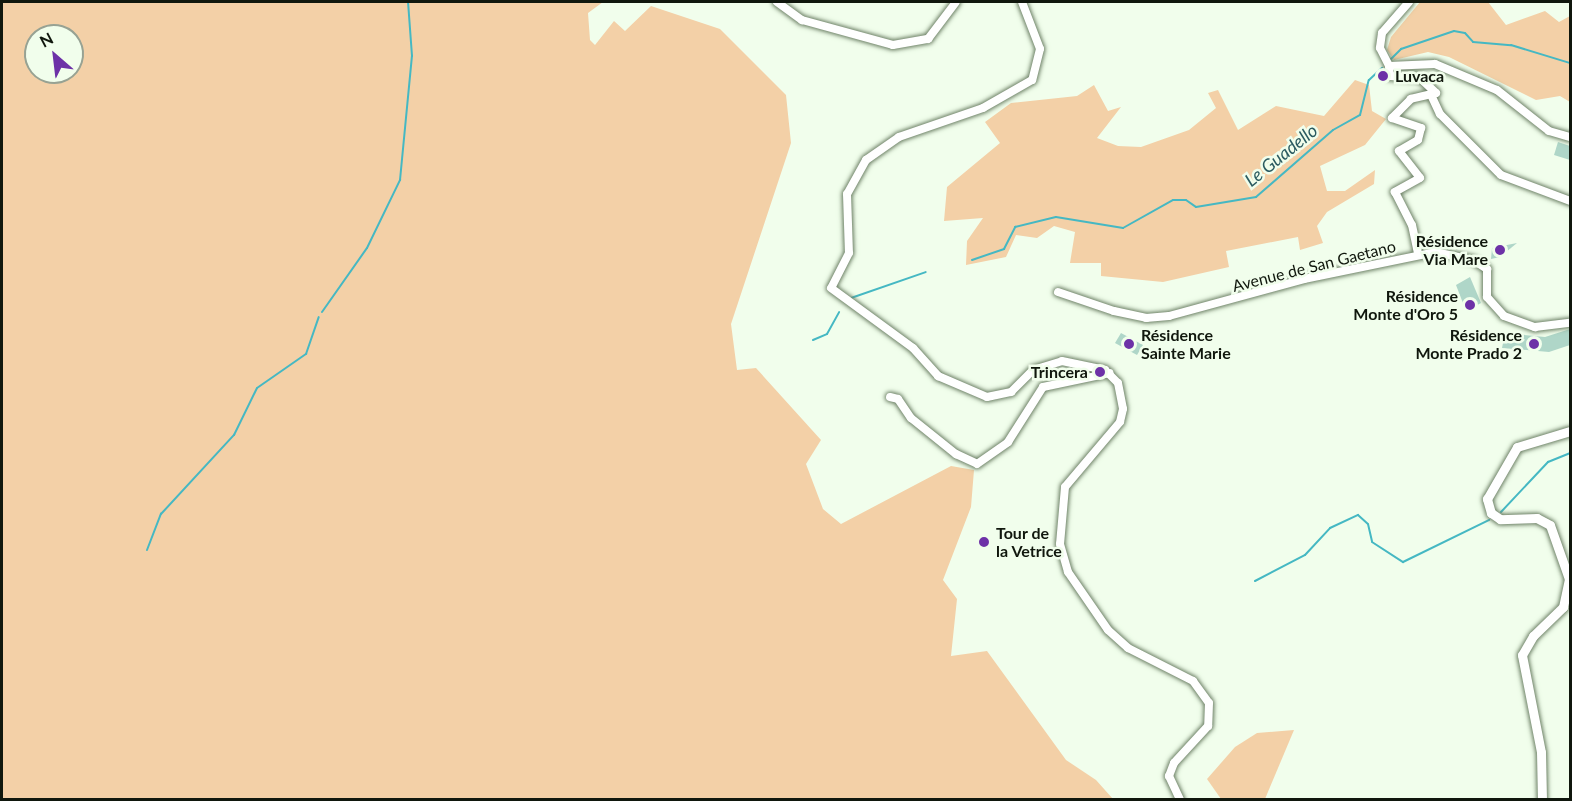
<!DOCTYPE html>
<html>
<head>
<meta charset="utf-8">
<style>
	body { margin:0 }
	#map { position:relative; width:1572px; height:801px; overflow:hidden; background:#f1feec; font-family:Lato,sans-serif }
	div>[style] { position:absolute }
	.green>* { inset:0; background:#f3d0a7 }
	.stream>* { height:2px; margin:-1px; padding:0 1px; transform-origin:1px; border-radius:1px; background:#45b8c3 }
	.building>* { inset:0; background:#afd6c8 }
	.roads { filter:drop-shadow(0 0 2px #6f8368) drop-shadow(0 0 2px #6f8368) }
	.minor>* { height:8px; margin:-4px; padding:0 4px; transform-origin:4px; border-radius:4px; background:#fff }
	.major>* { height:9px; margin:-4.5px; padding:0 4.5px; transform-origin:4.5px; border-radius:4.5px; background:#fff }
	.dots>* { width:16px; height:16px; translate:-50% -50%; box-sizing:border-box; border:3px solid #f1feec; border-radius:50% }
	span { translate:-50% -50%; white-space:nowrap; text-align:center; line-height:1.15; -webkit-text-stroke:5px #f1feec; paint-order:stroke }
	.poi-label { font-size:16px; color:#10170d; font-weight:700 }
	.left { translate:0 -50%; text-align:left }
	.right { translate:-100% -50%; text-align:right }
	.street-label { font-size:16px; color:#10170d }
	.water-label { font-size:18px; color:#2b5b60; font-style:italic }
	.frame { position:absolute; inset:0; border:3px solid #10170d; pointer-events:none }
	.north { position:absolute; left:24px; top:24px; width:60px; height:60px; box-sizing:border-box; background:#f1feec; border:2px solid #97a293; border-radius:50%; rotate:332deg; font-size:16px; font-weight:700; line-height:24px; text-align:center; color:#10170d }
	.north::after { content:''; display:block; margin:auto; width:21px; height:27px; background:#6d31a7; clip-path:polygon(50% 0,100% 100%,50% 72%,0 100%) }
</style>
</head>
<body>
<div id="map">
	<div class="green">
		<div style="clip-path:polygon(evenodd,2px 2px,603px 2px,588px 13px,590px 40px,595px 45px,614px 21px,625px 31px,651px 6px,720px 29px,786px 95px,791px 143px,731px 324px,737px 370px,756px 368px,821px 440px,806px 464px,823px 509px,841px 524px,951px 466px,974px 470px,971px 507px,943px 580px,957px 599px,951px 656px,987px 651px,1066px 760px,1096px 780px,1113px 799px,2px 799px,2px 2px,36px 36px,72px 36px,72px 72px,36px 72px,36px 36px)"></div>
		<div style="clip-path:polygon(1420px 2px,1488px 2px,1506px 25px,1545px 11px,1559px 22px,1570px 16px,1570px 102px,1560px 96px,1536px 100px,1449px 57px,1428px 52px,1394px 60px,1387px 50px,1391px 37px)"></div>
		<div style="clip-path:polygon(1355px 80px,1369px 85px,1372px 111px,1386px 119px,1365px 145px,1320px 166px,1327px 191px,1345px 191px,1375px 170px,1374px 184px,1327px 212px,1317px 226px,1323px 243px,1300px 250px,1298px 237px,1226px 251px,1229px 267px,1163px 282px,1101px 276px,1101px 263px,1070px 263px,1075px 232px,1054px 226px,1037px 238px,1016px 235px,1006px 257px,966px 265px,967px 241px,983px 218px,944px 221px,947px 187px,1000px 143px,985px 122px,1011px 103px,1077px 96px,1094px 85px,1108px 111px,1121px 107px,1097px 138px,1118px 146px,1141px 147px,1189px 130px,1216px 108px,1208px 93px,1218px 90px,1238px 130px,1276px 106px,1324px 116px)"></div>
		<div style="clip-path:polygon(1294px 730px,1265px 799px,1221px 799px,1207px 779px,1235px 747px,1257px 733px)"></div>
	</div>
	<div class="stream">
		<div style="left:1390px;top:60px;width:16px;rotate:-45deg"></div>
		<div style="left:1401px;top:49px;width:56px;rotate:-18.8deg"></div>
		<div style="left:1454px;top:31px;width:11px;rotate:10deg"></div>
		<div style="left:1465px;top:33px;width:12px;rotate:48deg"></div>
		<div style="left:1473px;top:42px;width:38px;rotate:5deg"></div>
		<div style="left:1511px;top:45px;width:62px;rotate:17deg"></div>
		<div style="left:972px;top:260px;width:34px;rotate:-19deg"></div>
		<div style="left:1004px;top:249px;width:25px;rotate:-63deg"></div>
		<div style="left:1015px;top:227px;width:42px;rotate:-13.7deg"></div>
		<div style="left:1056px;top:217px;width:68px;rotate:9.3deg"></div>
		<div style="left:1123px;top:228px;width:57px;rotate:-29.2deg"></div>
		<div style="left:1173px;top:200px;width:13px"></div>
		<div style="left:1186px;top:200px;width:12px;rotate:35deg"></div>
		<div style="left:1196px;top:207px;width:61px;rotate:-9.5deg"></div>
		<div style="left:1256px;top:197px;width:102px;rotate:-41deg"></div>
		<div style="left:1333px;top:130px;width:31px;rotate:-29deg"></div>
		<div style="left:1360px;top:115px;width:36px;rotate:-76deg"></div>
		<div style="left:1369px;top:80px;width:18px;rotate:-43deg"></div>
		<div style="left:851px;top:298px;width:79px;rotate:-19.1deg"></div>
		<div style="left:322px;top:312px;width:78px;rotate:-54.9deg"></div>
		<div style="left:367px;top:248px;width:76px;rotate:-64.1deg"></div>
		<div style="left:400px;top:180px;width:125px;rotate:-84.5deg"></div>
		<div style="left:412px;top:56px;width:54px;rotate:-94.2deg"></div>
		<div style="left:813px;top:340px;width:15px;rotate:-23deg"></div>
		<div style="left:827px;top:334px;width:25px;rotate:-61deg"></div>
		<div style="left:1501px;top:512px;width:69px;rotate:-46.8deg"></div>
		<div style="left:1548px;top:462px;width:24px;rotate:-22deg"></div>
		<div style="left:147px;top:550px;width:39px;rotate:-69deg"></div>
		<div style="left:161px;top:514px;width:108px;rotate:-47.3deg"></div>
		<div style="left:234px;top:435px;width:52px;rotate:-63.9deg"></div>
		<div style="left:257px;top:388px;width:60px;rotate:-34.8deg"></div>
		<div style="left:306px;top:354px;width:39px;rotate:-71deg"></div>
		<div style="left:1255px;top:581px;width:56px;rotate:-27.5deg"></div>
		<div style="left:1305px;top:555px;width:37px;rotate:-47deg"></div>
		<div style="left:1330px;top:528px;width:31px;rotate:-25deg"></div>
		<div style="left:1358px;top:515px;width:13px;rotate:42deg"></div>
		<div style="left:1368px;top:524px;width:18px;rotate:77deg"></div>
		<div style="left:1372px;top:542px;width:37px;rotate:33deg"></div>
		<div style="left:1403px;top:562px;width:96px;rotate:-26deg"></div>
	</div>
	<div class="building">
		<div style="clip-path:polygon(1558px 142px,1570px 146px,1570px 160px,1554px 155px)"></div>
		<div style="clip-path:polygon(1517px 243px,1500px 257px,1491px 259px,1492px 248px)"></div>
		<div style="clip-path:polygon(1470px 277px,1481px 303px,1466px 311px,1456px 285px)"></div>
		<div style="clip-path:polygon(1570px 329px,1570px 345px,1549px 352px,1502px 348px,1505px 333px,1545px 337px)"></div>
		<div style="clip-path:polygon(1121px 333px,1143px 345px,1137px 355px,1115px 343px)"></div>
	</div>
	<div class="roads">
		<div class="minor">
			<div style="left:777px;top:2px;width:31px;rotate:36deg"></div>
			<div style="left:802px;top:20px;width:94px;rotate:15.4deg"></div>
			<div style="left:893px;top:45px;width:36px;rotate:-10deg"></div>
			<div style="left:928px;top:39px;width:46px;rotate:-52.9deg"></div>
			<div style="left:1022px;top:2px;width:50px;rotate:69deg"></div>
			<div style="left:1040px;top:49px;width:32px;rotate:104deg"></div>
			<div style="left:1032px;top:80px;width:56px;rotate:150.3deg"></div>
			<div style="left:983px;top:108px;width:89px;rotate:161deg"></div>
			<div style="left:899px;top:137px;width:40px;rotate:145.1deg"></div>
			<div style="left:866px;top:160px;width:39px;rotate:119deg"></div>
			<div style="left:847px;top:194px;width:59px;rotate:88.1deg"></div>
			<div style="left:849px;top:253px;width:39px;rotate:117deg"></div>
			<div style="left:831px;top:288px;width:102px;rotate:36.2deg"></div>
			<div style="left:913px;top:348px;width:38px;rotate:48deg"></div>
			<div style="left:938px;top:376px;width:53px;rotate:23.2deg"></div>
			<div style="left:987px;top:397px;width:25px;rotate:-12deg"></div>
			<div style="left:1011px;top:392px;width:31px;rotate:-45deg"></div>
			<div style="left:1033px;top:370px;width:30px;rotate:-17deg"></div>
			<div style="left:1062px;top:361px;width:44px;rotate:11.8deg"></div>
			<div style="left:1105px;top:370px;width:18px;rotate:45deg"></div>
			<div style="left:1118px;top:383px;width:26px;rotate:79deg"></div>
			<div style="left:1123px;top:409px;width:13px;rotate:103deg"></div>
			<div style="left:1120px;top:422px;width:85px;rotate:130.2deg"></div>
			<div style="left:1065px;top:487px;width:57px;rotate:95deg"></div>
			<div style="left:1060px;top:544px;width:29px;rotate:74deg"></div>
			<div style="left:1068px;top:572px;width:70px;rotate:55.4deg"></div>
			<div style="left:1108px;top:630px;width:27px;rotate:42deg"></div>
			<div style="left:1128px;top:648px;width:73px;rotate:26.9deg"></div>
			<div style="left:1193px;top:681px;width:27px;rotate:54deg"></div>
			<div style="left:1209px;top:703px;width:23px;rotate:92deg"></div>
			<div style="left:1208px;top:726px;width:50px;rotate:132.6deg"></div>
			<div style="left:1174px;top:763px;width:14px;rotate:111deg"></div>
			<div style="left:1169px;top:776px;width:26px;rotate:65deg"></div>
			<div style="left:1409px;top:2px;width:41px;rotate:131.1deg"></div>
			<div style="left:1382px;top:33px;width:15px;rotate:98deg"></div>
			<div style="left:1380px;top:48px;width:20px;rotate:63deg"></div>
			<div style="left:1389px;top:66px;width:46px;rotate:-2.5deg"></div>
			<div style="left:1435px;top:64px;width:67px;rotate:22.8deg"></div>
			<div style="left:1497px;top:90px;width:66px;rotate:38.3deg"></div>
			<div style="left:1549px;top:131px;width:22px;rotate:16deg"></div>
			<div style="left:1389px;top:66px;width:10px;rotate:84deg"></div>
			<div style="left:1390px;top:76px;width:30px;rotate:4deg"></div>
			<div style="left:1420px;top:78px;width:22px;rotate:43deg"></div>
			<div style="left:1436px;top:93px;width:26px;rotate:167deg"></div>
			<div style="left:1411px;top:99px;width:27px;rotate:135deg"></div>
			<div style="left:1392px;top:118px;width:31px;rotate:19deg"></div>
			<div style="left:1421px;top:128px;width:12px;rotate:104deg"></div>
			<div style="left:1418px;top:140px;width:22px;rotate:150deg"></div>
			<div style="left:1399px;top:151px;width:34px;rotate:52deg"></div>
			<div style="left:1420px;top:178px;width:29px;rotate:151deg"></div>
			<div style="left:1395px;top:192px;width:37px;rotate:63deg"></div>
			<div style="left:1412px;top:225px;width:30px;rotate:78deg"></div>
			<div style="left:1432px;top:97px;width:19px;rotate:65deg"></div>
			<div style="left:1440px;top:114px;width:86px;rotate:45deg"></div>
			<div style="left:1501px;top:175px;width:74px;rotate:20.6deg"></div>
			<div style="left:1058px;top:292px;width:59px;rotate:18.7deg"></div>
			<div style="left:1114px;top:311px;width:33px;rotate:12deg"></div>
			<div style="left:1146px;top:318px;width:23px;rotate:-5deg"></div>
			<div style="left:1169px;top:316px;width:140px;rotate:-15.3deg"></div>
			<div style="left:1304px;top:279px;width:134px;rotate:-11.6deg"></div>
			<div style="left:1435px;top:252px;width:39px;rotate:12deg"></div>
			<div style="left:1473px;top:260px;width:17px;rotate:33deg"></div>
			<div style="left:1487px;top:269px;width:28px;rotate:90deg"></div>
			<div style="left:1487px;top:297px;width:25px;rotate:48deg"></div>
			<div style="left:1504px;top:316px;width:33px;rotate:20deg"></div>
			<div style="left:1535px;top:327px;width:35px;rotate:-7deg"></div>
			<div style="left:890px;top:397px;width:8px;rotate:14deg"></div>
			<div style="left:898px;top:399px;width:23px;rotate:56deg"></div>
			<div style="left:911px;top:418px;width:58px;rotate:38.7deg"></div>
			<div style="left:956px;top:454px;width:23px;rotate:25deg"></div>
			<div style="left:977px;top:464px;width:38px;rotate:-35deg"></div>
			<div style="left:1008px;top:442px;width:65px;rotate:-57.5deg"></div>
			<div style="left:1043px;top:387px;width:68px;rotate:-11.8deg"></div>
		</div>
		<div class="major">
			<div style="left:1542px;top:800px;width:48px;rotate:-91.2deg"></div>
			<div style="left:1541px;top:752px;width:99px;rotate:-101.1deg"></div>
			<div style="left:1522px;top:655px;width:22px;rotate:-60deg"></div>
			<div style="left:1533px;top:636px;width:42px;rotate:-44deg"></div>
			<div style="left:1563px;top:607px;width:29px;rotate:-78deg"></div>
			<div style="left:1569px;top:579px;width:57px;rotate:-109.4deg"></div>
			<div style="left:1550px;top:525px;width:15px;rotate:-152deg"></div>
			<div style="left:1537px;top:518px;width:37px;rotate:178deg"></div>
			<div style="left:1500px;top:519px;width:11px;rotate:-146deg"></div>
			<div style="left:1491px;top:513px;width:15px;rotate:-106deg"></div>
			<div style="left:1487px;top:499px;width:60px;rotate:-60deg"></div>
			<div style="left:1517px;top:447px;width:55px;rotate:-16.8deg"></div>
		</div>
	</div>
	<div class="dots">
		<div style="left:1383px;top:76px;background:#6d31a7"></div>
		<div style="left:1500px;top:250px;background:#6d31a7"></div>
		<div style="left:1470px;top:305px;background:#6d31a7"></div>
		<div style="left:1129px;top:344px;background:#6d31a7"></div>
		<div style="left:1534px;top:344px;background:#6d31a7"></div>
		<div style="left:1100px;top:372px;background:#6d31a7"></div>
		<div style="left:984px;top:542px;background:#6d31a7"></div>
	</div>
	<div class="poi-label">
		<span class="left" style="left:1395px;top:76px">Luvaca</span>
		<span class="right" style="left:1488px;top:250px">Résidence<br>Via Mare</span>
		<span class="right" style="left:1458px;top:305px">Résidence<br>Monte d'Oro 5</span>
		<span class="left" style="left:1141px;top:344px">Résidence<br>Sainte Marie</span>
		<span class="right" style="left:1522px;top:344px">Résidence<br>Monte Prado 2</span>
		<span class="right" style="left:1088px;top:372px">Trincera</span>
		<span class="left" style="left:996px;top:542px">Tour de<br>la Vetrice</span>
	</div>
	<div class="street-label">
		<span style="left:1314px;top:266px;rotate:-14deg">Avenue de San Gaetano</span>
	</div>
	<div class="water-label">
		<span style="left:1281px;top:155px;rotate:-39deg">Le Guadello</span>
	</div>
	<div class="frame"></div>
	<div class="north">N</div>
</div>
</body>
</html>
